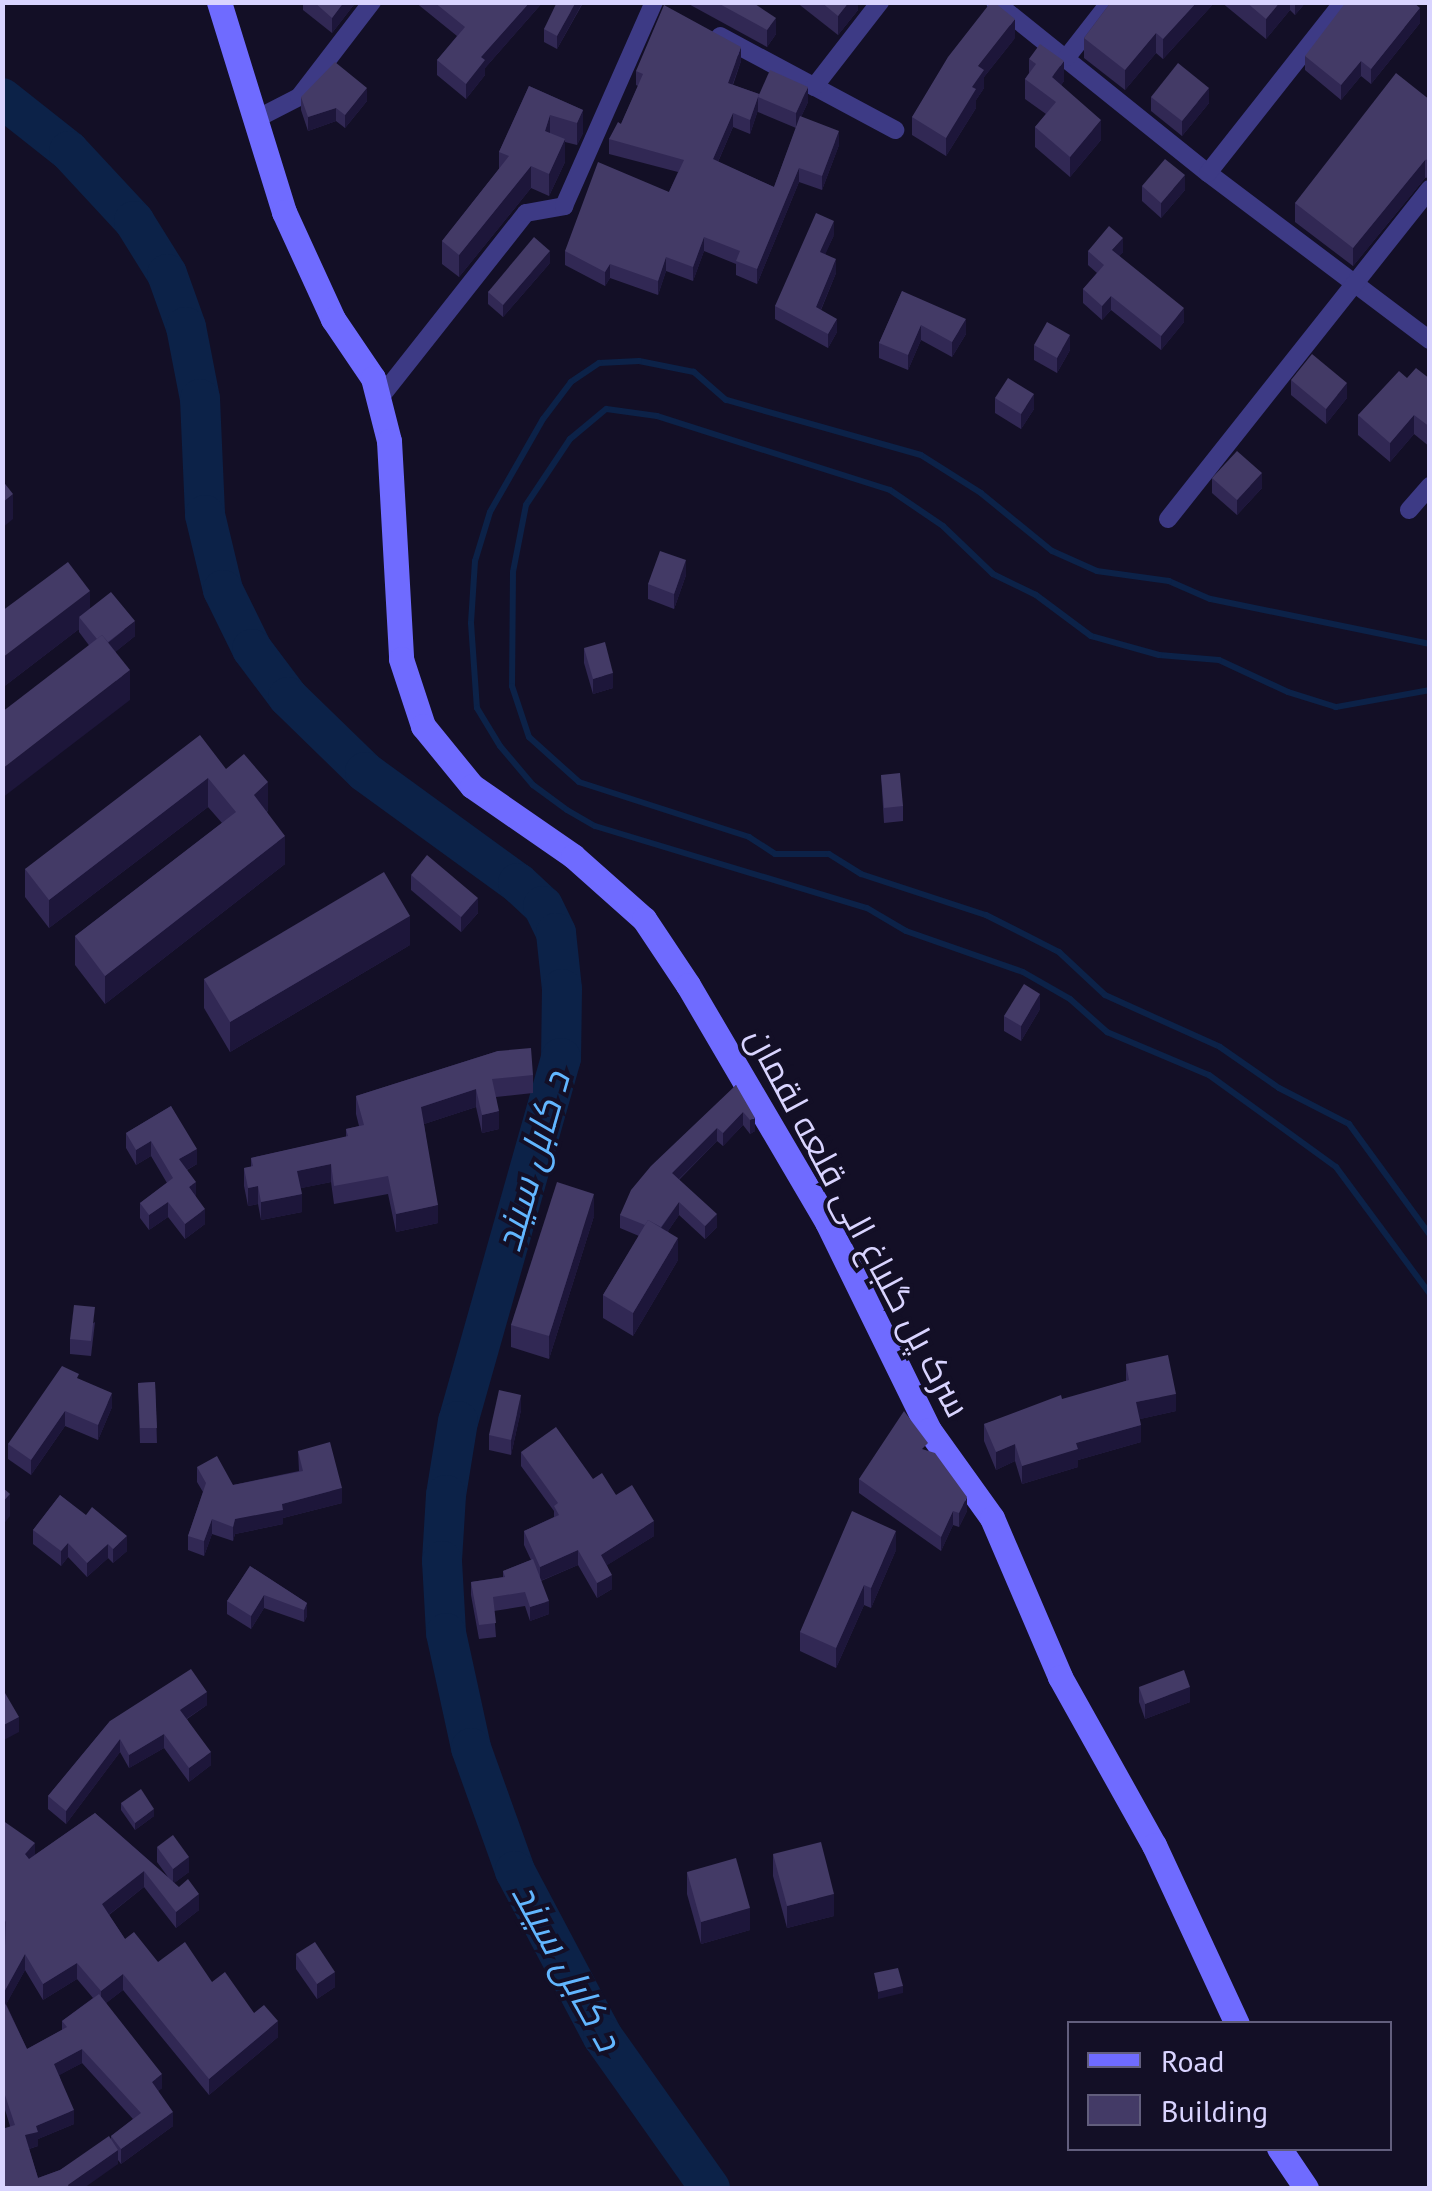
<!DOCTYPE html>
<html>
<head>
<meta charset="utf-8">
<style>
	body { margin:0 }
	#map { position:relative; width:1432px; height:2191px; overflow:hidden; background:#130f26; font-family:"PT Sans",Cairo,sans-serif }
	div>[style] { position:absolute }
	.stream>* { height:6px; margin:-3px; padding:0 3px; transform-origin:3px; border-radius:3px; background:#0c2248 }
	.river>* { height:40px; margin:-20px; padding:0 20px; transform-origin:20px; border-radius:20px; background:#0c2248 }
	.street>* { height:18px; margin:-9px; padding:0 9px; transform-origin:9px; border-radius:9px; background:#3d3a85 }
	.secondary>* { height:25px; margin:-12.5px; padding:0 12.5px; transform-origin:12.5px; border-radius:12.5px; background:#6f6bff }
	.wall>* { inset:0; background:#312854 }
	.shaded-wall>* { inset:0; background:#1d163a }
	.building>* { inset:0; background:#433a66 }
	span { translate:-50% -50%; white-space:nowrap; text-align:center; line-height:1.15; -webkit-text-stroke:8px #130f26; paint-order:stroke }
	.street-label { font-size:35px; color:#d9d4ff }
	.water-label { font-size:38px; color:#62b6ff; font-style:italic }
	.frame { position:absolute; inset:0; border:5px solid #d9d4ff; pointer-events:none }
	.legend { position:absolute; left:1067px; top:2021px; width:325px; height:130px; box-sizing:border-box; background:#130f26; border:2px solid #625e7d; margin:0; padding:12px 18px; list-style:none; font-size:30px; color:#d9d4ff }
	.legend li { display:flex; align-items:center; gap:20px; height:50px }
	.legend b { width:50px; border:2px solid #625e7d }
</style>
</head>
<body>
<div id="map">
	<div class="stream">
		<div style="left:1430px;top:644px;width:225px;rotate:-168.4deg"></div>
		<div style="left:1210px;top:599px;width:45px;rotate:-156.3deg"></div>
		<div style="left:1169px;top:581px;width:73px;rotate:-172.1deg"></div>
		<div style="left:1097px;top:571px;width:49px;rotate:-156deg"></div>
		<div style="left:1052px;top:551px;width:92px;rotate:-140.8deg"></div>
		<div style="left:981px;top:493px;width:71px;rotate:-147.7deg"></div>
		<div style="left:921px;top:455px;width:203px;rotate:-164.2deg"></div>
		<div style="left:726px;top:400px;width:43px;rotate:-138.8deg"></div>
		<div style="left:694px;top:372px;width:56px;rotate:-168.7deg"></div>
		<div style="left:639px;top:361px;width:40px;rotate:177.1deg"></div>
		<div style="left:599px;top:363px;width:34px;rotate:146deg"></div>
		<div style="left:571px;top:382px;width:46px;rotate:127.1deg"></div>
		<div style="left:543px;top:419px;width:107px;rotate:119.7deg"></div>
		<div style="left:490px;top:512px;width:51px;rotate:107deg"></div>
		<div style="left:475px;top:561px;width:62px;rotate:93.7deg"></div>
		<div style="left:471px;top:623px;width:85px;rotate:86deg"></div>
		<div style="left:477px;top:708px;width:44px;rotate:58.8deg"></div>
		<div style="left:500px;top:746px;width:51px;rotate:49.8deg"></div>
		<div style="left:533px;top:785px;width:42px;rotate:36.3deg"></div>
		<div style="left:567px;top:810px;width:32px;rotate:30deg"></div>
		<div style="left:595px;top:826px;width:284px;rotate:16.8deg"></div>
		<div style="left:867px;top:908px;width:45px;rotate:30.5deg"></div>
		<div style="left:906px;top:931px;width:124px;rotate:19.3deg"></div>
		<div style="left:1023px;top:972px;width:54px;rotate:29.9deg"></div>
		<div style="left:1070px;top:999px;width:50px;rotate:41.7deg"></div>
		<div style="left:1107px;top:1032px;width:111px;rotate:22.9deg"></div>
		<div style="left:1209px;top:1075px;width:157px;rotate:35.9deg"></div>
		<div style="left:1336px;top:1167px;width:158px;rotate:53.5deg"></div>
		<div style="left:1430px;top:690px;width:96px;rotate:169.7deg"></div>
		<div style="left:1336px;top:707px;width:50px;rotate:-162.6deg"></div>
		<div style="left:1288px;top:692px;width:76px;rotate:-155.1deg"></div>
		<div style="left:1219px;top:660px;width:60px;rotate:-175.2deg"></div>
		<div style="left:1159px;top:655px;width:71px;rotate:-164.4deg"></div>
		<div style="left:1091px;top:636px;width:69px;rotate:-143.3deg"></div>
		<div style="left:1036px;top:595px;width:48px;rotate:-154deg"></div>
		<div style="left:993px;top:574px;width:69px;rotate:-136.2deg"></div>
		<div style="left:943px;top:526px;width:64px;rotate:-145.8deg"></div>
		<div style="left:890px;top:490px;width:244px;rotate:-162.4deg"></div>
		<div style="left:657px;top:416px;width:51px;rotate:-172.2deg"></div>
		<div style="left:606px;top:409px;width:47px;rotate:140.2deg"></div>
		<div style="left:570px;top:439px;width:79px;rotate:123.7deg"></div>
		<div style="left:526px;top:505px;width:68px;rotate:101deg"></div>
		<div style="left:513px;top:572px;width:114px;rotate:90.5deg"></div>
		<div style="left:512px;top:686px;width:54px;rotate:71.6deg"></div>
		<div style="left:529px;top:737px;width:67px;rotate:42deg"></div>
		<div style="left:579px;top:782px;width:179px;rotate:17.9deg"></div>
		<div style="left:749px;top:837px;width:31px;rotate:33deg"></div>
		<div style="left:775px;top:854px;width:54px"></div>
		<div style="left:829px;top:854px;width:38px;rotate:32deg"></div>
		<div style="left:861px;top:874px;width:132px;rotate:18.2deg"></div>
		<div style="left:986px;top:915px;width:82px;rotate:26.9deg"></div>
		<div style="left:1059px;top:952px;width:63px;rotate:43.1deg"></div>
		<div style="left:1105px;top:995px;width:126px;rotate:24.3deg"></div>
		<div style="left:1220px;top:1047px;width:72px;rotate:34.8deg"></div>
		<div style="left:1279px;top:1088px;width:79px;rotate:27.2deg"></div>
		<div style="left:1349px;top:1124px;width:137px;rotate:53.9deg"></div>
	</div>
	<div class="river">
		<div style="left:2px;top:98px;width:85px;rotate:38.3deg"></div>
		<div style="left:69px;top:151px;width:96px;rotate:47.1deg"></div>
		<div style="left:134px;top:221px;width:62px;rotate:58.1deg"></div>
		<div style="left:167px;top:274px;width:56px;rotate:70.3deg"></div>
		<div style="left:186px;top:327px;width:73px;rotate:79deg"></div>
		<div style="left:200px;top:399px;width:116px;rotate:87.5deg"></div>
		<div style="left:205px;top:515px;width:77px;rotate:76.5deg"></div>
		<div style="left:223px;top:590px;width:66px;rotate:63.8deg"></div>
		<div style="left:252px;top:649px;width:60px;rotate:53.1deg"></div>
		<div style="left:288px;top:697px;width:107px;rotate:44.2deg"></div>
		<div style="left:365px;top:772px;width:189px;rotate:36deg"></div>
		<div style="left:518px;top:883px;width:34px;rotate:43deg"></div>
		<div style="left:543px;top:906px;width:30px;rotate:64deg"></div>
		<div style="left:556px;top:933px;width:56px;rotate:83.9deg"></div>
		<div style="left:562px;top:989px;width:69px;rotate:90.8deg"></div>
		<div style="left:561px;top:1058px;width:377px;rotate:105.8deg"></div>
		<div style="left:458px;top:1421px;width:75px;rotate:99.2deg"></div>
		<div style="left:446px;top:1495px;width:66px;rotate:93.5deg"></div>
		<div style="left:442px;top:1561px;width:72px;rotate:86.8deg"></div>
		<div style="left:446px;top:1633px;width:118px;rotate:77.7deg"></div>
		<div style="left:471px;top:1748px;width:131px;rotate:70.3deg"></div>
		<div style="left:515px;top:1871px;width:188px;rotate:62.1deg"></div>
		<div style="left:603px;top:2037px;width:185px;rotate:54.7deg"></div>
	</div>
	<div class="street">
		<div style="left:995px;top:2px;width:273px;rotate:38.8deg"></div>
		<div style="left:1208px;top:173px;width:278px;rotate:37deg"></div>
		<div style="left:720px;top:36px;width:199px;rotate:28.2deg"></div>
		<div style="left:1067px;top:57px;width:70px;rotate:-52deg"></div>
		<div style="left:814px;top:87px;width:108px;rotate:-52.2deg"></div>
		<div style="left:258px;top:118px;width:46px;rotate:-27.1deg"></div>
		<div style="left:299px;top:97px;width:120px;rotate:-52.5deg"></div>
		<div style="left:1208px;top:173px;width:218px;rotate:-51.7deg"></div>
		<div style="left:379px;top:399px;width:237px;rotate:-51.7deg"></div>
		<div style="left:526px;top:213px;width:39px;rotate:-10deg"></div>
		<div style="left:564px;top:206px;width:223px;rotate:-66.2deg"></div>
		<div style="left:1409px;top:510px;width:32px;rotate:-49deg"></div>
		<div style="left:1168px;top:519px;width:421px;rotate:-51.6deg"></div>
	</div>
	<div class="secondary">
		<div style="left:219px;top:2px;width:220px;rotate:72.8deg"></div>
		<div style="left:284px;top:212px;width:118px;rotate:65.4deg"></div>
		<div style="left:333px;top:319px;width:71px;rotate:55.9deg"></div>
		<div style="left:373px;top:378px;width:65px;rotate:75.7deg"></div>
		<div style="left:389px;top:441px;width:218px;rotate:86.8deg"></div>
		<div style="left:401px;top:659px;width:71px;rotate:71.8deg"></div>
		<div style="left:423px;top:726px;width:77px;rotate:50.8deg"></div>
		<div style="left:472px;top:786px;width:123px;rotate:34.7deg"></div>
		<div style="left:573px;top:856px;width:95px;rotate:41.6deg"></div>
		<div style="left:644px;top:919px;width:79px;rotate:56.3deg"></div>
		<div style="left:688px;top:985px;width:275px;rotate:59.6deg"></div>
		<div style="left:827px;top:1222px;width:232px;rotate:63.9deg"></div>
		<div style="left:929px;top:1430px;width:108px;rotate:54.4deg"></div>
		<div style="left:992px;top:1518px;width:173px;rotate:66.8deg"></div>
		<div style="left:1060px;top:1677px;width:193px;rotate:60.8deg"></div>
		<div style="left:1154px;top:1845px;width:197px;rotate:65.1deg"></div>
		<div style="left:1279px;top:2148px;width:48px;rotate:56deg"></div>
	</div>
	<div class="wall">
		<div style="clip-path:polygon(303px 2px,356px 2px,332px 33px,303px 10px)"></div>
		<div style="clip-path:polygon(415px 2px,543px 2px,485px 68px,485px 75px,466px 99px,437px 75px,437px 60px,457px 36px)"></div>
		<div style="clip-path:polygon(685px 2px,752px 2px,776px 34px,767px 47px)"></div>
		<div style="clip-path:polygon(796px 2px,858px 2px,858px 10px,838px 35px)"></div>
		<div style="clip-path:polygon(1111px 2px,1215px 2px,1163px 59px,1156px 53px,1125px 90px,1084px 58px,1084px 38px)"></div>
		<div style="clip-path:polygon(1221px 2px,1306px 2px,1295px 15px,1290px 10px,1266px 39px)"></div>
		<div style="clip-path:polygon(583px 3px,557px 49px,544px 42px,544px 29px)"></div>
		<div style="clip-path:polygon(1420px 23px,1371px 84px,1361px 76px,1341px 100px,1305px 70px,1305px 56px)"></div>
		<div style="clip-path:polygon(1015px 38px,984px 77px,984px 88px,976px 100px,976px 108px,946px 156px,912px 135px,912px 117px)"></div>
		<div style="clip-path:polygon(1029px 59px,1064px 81px,1061px 85px,1101px 140px,1070px 177px,1035px 147px,1035px 127px,1046px 114px,1025px 99px,1025px 79px,1029px 73px)"></div>
		<div style="clip-path:polygon(evenodd,741px 61px,733px 85px,759px 94px,808px 102px,801px 117px,839px 145px,822px 190px,799px 182px,757px 284px,736px 275px,736px 264px,704px 251px,693px 281px,666px 271px,658px 295px,610px 278px,605px 286px,565px 265px,565px 251px,669px 192px,678px 172px,609px 154px,609px 139px,621px 124px,638px 86px,636px 85px,636px 71px,741px 61px,758px 110px,758px 112px,796px 128px,774px 187px,718px 162px,733px 127px,750px 134px,758px 110px)"></div>
		<div style="clip-path:polygon(529px 86px,583px 110px,583px 133px,577px 145px,565px 142px,565px 162px,549px 196px,531px 188px,459px 277px,442px 264px,442px 241px,499px 169px,499px 152px)"></div>
		<div style="clip-path:polygon(301px 97px,367px 101px,345px 128px,336px 121px,308px 131px,301px 110px)"></div>
		<div style="clip-path:polygon(1151px 97px,1209px 103px,1182px 136px,1151px 111px)"></div>
		<div style="clip-path:polygon(1430px 100px,1430px 177px,1425px 178px,1353px 266px,1295px 222px,1295px 203px)"></div>
		<div style="clip-path:polygon(1142px 186px,1185px 190px,1161px 218px,1142px 201px)"></div>
		<div style="clip-path:polygon(834px 235px,825px 254px,836px 273px,821px 310px,837px 332px,828px 348px,775px 319px,775px 306px)"></div>
		<div style="clip-path:polygon(1088px 251px,1123px 252px,1119px 256px,1184px 322px,1161px 350px,1111px 310px,1102px 320px,1083px 303px,1083px 289px,1097px 273px,1088px 265px)"></div>
		<div style="clip-path:polygon(550px 263px,503px 317px,488px 304px,488px 292px)"></div>
		<div style="clip-path:polygon(902px 291px,966px 334px,952px 357px,921px 340px,908px 370px,879px 358px,879px 343px)"></div>
		<div style="clip-path:polygon(1034px 345px,1070px 350px,1057px 373px,1034px 360px)"></div>
		<div style="clip-path:polygon(1407px 378px,1430px 379px,1430px 447px,1414px 434px,1390px 462px,1358px 435px,1358px 415px)"></div>
		<div style="clip-path:polygon(1291px 380px,1347px 398px,1326px 424px,1291px 395px)"></div>
		<div style="clip-path:polygon(995px 398px,1034px 409px,1021px 429px,995px 413px)"></div>
		<div style="clip-path:polygon(1212px 478px,1262px 488px,1237px 515px,1212px 493px)"></div>
		<div style="clip-path:polygon(686px 575px,674px 609px,648px 599px,648px 584px)"></div>
		<div style="clip-path:polygon(90px 608px,135px 636px,115px 652px,130px 700px,79px 632px,79px 629px,2px 688px)"></div>
		<div style="clip-path:polygon(584px 648px,613px 688px,593px 694px,584px 663px)"></div>
		<div style="clip-path:polygon(226px 769px,268px 810px,267px 812px,285px 864px,105px 1004px,75px 965px,75px 936px,222px 823px,208px 807px,49px 928px,25px 897px,25px 869px)"></div>
		<div style="clip-path:polygon(881px 775px,903px 806px,903px 821px,884px 823px)"></div>
		<div style="clip-path:polygon(411px 875px,478px 913px,461px 932px,411px 890px)"></div>
		<div style="clip-path:polygon(410px 945px,230px 1052px,204px 1008px,204px 979px)"></div>
		<div style="clip-path:polygon(1040px 1009px,1021px 1041px,1004px 1031px,1004px 1016px)"></div>
		<div style="clip-path:polygon(498px 1051px,533px 1075px,533px 1093px,496px 1097px,499px 1129px,482px 1133px,476px 1107px,424px 1124px,438px 1223px,396px 1232px,388px 1194px,334px 1204px,331px 1182px,301px 1188px,302px 1212px,261px 1220px,258px 1204px,248px 1206px,244px 1186px,244px 1168px,251px 1167px,251px 1158px,346px 1137px,346px 1129px,359px 1126px,356px 1114px,356px 1096px)"></div>
		<div style="clip-path:polygon(736px 1085px,755px 1131px,750px 1134px,743px 1125px,723px 1146px,717px 1141px,679px 1180px,717px 1227px,705px 1239px,679px 1215px,668px 1231px,678px 1260px,633px 1336px,603px 1318px,603px 1295px,639px 1236px,620px 1228px,620px 1215px)"></div>
		<div style="clip-path:polygon(171px 1106px,197px 1164px,187px 1170px,205px 1224px,185px 1239px,168px 1217px,149px 1230px,140px 1218px,140px 1203px,167px 1183px,151px 1156px,136px 1165px,126px 1148px,126px 1133px)"></div>
		<div style="clip-path:polygon(594px 1216px,549px 1359px,511px 1347px,511px 1325px)"></div>
		<div style="clip-path:polygon(95px 1322px,91px 1356px,70px 1354px,70px 1339px)"></div>
		<div style="clip-path:polygon(1126px 1364px,1176px 1411px,1140px 1419px,1141px 1442px,1078px 1460px,1078px 1467px,1022px 1484px,1015px 1461px,996px 1470px,984px 1441px,984px 1424px,1126px 1381px)"></div>
		<div style="clip-path:polygon(79px 1379px,112px 1407px,98px 1440px,65px 1426px,31px 1475px,8px 1459px,8px 1444px)"></div>
		<div style="clip-path:polygon(155px 1382px,157px 1443px,140px 1443px,138px 1383px)"></div>
		<div style="clip-path:polygon(521px 1410px,511px 1455px,489px 1450px,489px 1435px)"></div>
		<div style="clip-path:polygon(298px 1451px,342px 1503px,283px 1518px,283px 1524px,235px 1534px,233px 1541px,212px 1534px,204px 1556px,188px 1550px,188px 1536px,203px 1492px,197px 1482px,197px 1467px,233px 1485px,299px 1471px)"></div>
		<div style="clip-path:polygon(928px 1451px,967px 1511px,959px 1527px,953px 1525px,941px 1551px,859px 1493px,859px 1479px)"></div>
		<div style="clip-path:polygon(521px 1452px,593px 1479px,616px 1495px,654px 1536px,607px 1565px,612px 1589px,597px 1598px,578px 1565px,541px 1581px,549px 1614px,530px 1621px,525px 1606px,494px 1611px,496px 1637px,479px 1639px,471px 1595px,471px 1582px,503px 1577px,503px 1571px,531px 1560px,524px 1545px,524px 1531px,554px 1517px,554px 1511px,521px 1466px)"></div>
		<div style="clip-path:polygon(60px 1495px,127px 1551px,113px 1563px,108px 1558px,87px 1577px,68px 1557px,61px 1566px,33px 1544px,33px 1530px)"></div>
		<div style="clip-path:polygon(896px 1550px,871px 1608px,864px 1605px,836px 1668px,800px 1651px,800px 1632px)"></div>
		<div style="clip-path:polygon(250px 1566px,307px 1603px,307px 1616px,304px 1622px,264px 1608px,251px 1629px,227px 1614px,227px 1601px)"></div>
		<div style="clip-path:polygon(1139px 1687px,1190px 1702px,1145px 1719px,1139px 1702px)"></div>
		<div style="clip-path:polygon(207px 1705px,187px 1719px,211px 1765px,189px 1782px,164px 1748px,129px 1768px,120px 1752px,66px 1824px,48px 1809px,48px 1796px,110px 1721px)"></div>
		<div style="clip-path:polygon(121px 1803px,154px 1816px,135px 1830px,121px 1810px)"></div>
		<div style="clip-path:polygon(evenodd,95px 1813px,168px 1877px,157px 1862px,157px 1847px,189px 1872px,174px 1883px,199px 1910px,176px 1928px,144px 1887px,109px 1915px,125px 1939px,158px 1962px,212px 1982px,254px 2013px,278px 2037px,209px 2095px,123px 1990px,106px 2003px,162px 2088px,158px 2091px,173px 2126px,121px 2164px,118px 2160px,118px 2164px,2px 2188px,10px 2126px,2px 2100px,2px 1997px,3px 1999px,5px 1937px,2px 1931px,2px 1820px,35px 1855px,95px 1813px,25px 1970px,43px 2000px,77px 1979px,93px 1998px,62px 2021px,62px 2030px,27px 2049px,6px 2004px,25px 1970px,95px 1813px,82px 2063px,133px 2119px,111px 2136px,111px 2139px,60px 2170px,38px 2178px,29px 2149px,38px 2146px,38px 2139px,74px 2124px,59px 2075px,82px 2063px)"></div>
		<div style="clip-path:polygon(773px 1854px,834px 1916px,787px 1928px,773px 1876px)"></div>
		<div style="clip-path:polygon(687px 1872px,750px 1930px,701px 1944px,687px 1894px)"></div>
		<div style="clip-path:polygon(296px 1954px,335px 1987px,317px 1999px,296px 1969px)"></div>
	</div>
	<div class="shaded-wall">
		<div style="clip-path:polygon(344px 2px,356px 2px,332px 33px,332px 18px)"></div>
		<div style="clip-path:polygon(530px 2px,543px 2px,485px 68px,485px 75px,466px 99px,466px 84px,481px 57px)"></div>
		<div style="clip-path:polygon(576px 2px,583px 2px,557px 49px,557px 36px)"></div>
		<div style="clip-path:polygon(849px 2px,858px 2px,858px 10px,838px 35px,838px 16px)"></div>
		<div style="clip-path:polygon(1197px 2px,1215px 2px,1163px 59px,1163px 39px)"></div>
		<div style="clip-path:polygon(1280px 2px,1290px 2px,1290px 10px,1266px 39px,1266px 19px)"></div>
		<div style="clip-path:polygon(1295px 2px,1306px 2px,1295px 15px)"></div>
		<div style="clip-path:polygon(1420px 8px,1420px 23px,1371px 84px,1371px 69px)"></div>
		<div style="clip-path:polygon(776px 18px,776px 34px,767px 47px,767px 30px)"></div>
		<div style="clip-path:polygon(1015px 19px,1015px 38px,984px 77px,984px 88px,976px 100px,976px 108px,946px 156px,946px 138px,972px 87px,978px 66px)"></div>
		<div style="clip-path:polygon(1156px 33px,1156px 53px,1125px 90px,1125px 70px)"></div>
		<div style="clip-path:polygon(741px 47px,741px 61px,728px 97px,728px 83px)"></div>
		<div style="clip-path:polygon(1064px 61px,1064px 81px,1052px 97px,1052px 77px)"></div>
		<div style="clip-path:polygon(1361px 61px,1361px 76px,1341px 100px,1341px 85px)"></div>
		<div style="clip-path:polygon(808px 87px,808px 102px,796px 128px,796px 113px)"></div>
		<div style="clip-path:polygon(367px 88px,367px 101px,345px 128px,345px 115px)"></div>
		<div style="clip-path:polygon(1209px 88px,1209px 103px,1182px 136px,1182px 121px)"></div>
		<div style="clip-path:polygon(758px 97px,758px 110px,750px 134px,750px 120px)"></div>
		<div style="clip-path:polygon(336px 108px,336px 121px,308px 131px,308px 117px)"></div>
		<div style="clip-path:polygon(583px 110px,583px 133px,577px 145px,577px 123px)"></div>
		<div style="clip-path:polygon(733px 113px,733px 127px,713px 173px,713px 159px)"></div>
		<div style="clip-path:polygon(550px 115px,550px 138px,545px 131px)"></div>
		<div style="clip-path:polygon(1101px 120px,1101px 140px,1070px 177px,1070px 157px)"></div>
		<div style="clip-path:polygon(839px 131px,839px 145px,822px 190px,822px 176px)"></div>
		<div style="clip-path:polygon(565px 139px,565px 162px,549px 196px,549px 174px)"></div>
		<div style="clip-path:polygon(1425px 160px,1425px 178px,1353px 266px,1353px 248px)"></div>
		<div style="clip-path:polygon(531px 166px,531px 188px,459px 277px,459px 255px)"></div>
		<div style="clip-path:polygon(799px 168px,799px 182px,757px 284px,757px 269px)"></div>
		<div style="clip-path:polygon(1185px 175px,1185px 190px,1161px 218px,1161px 203px)"></div>
		<div style="clip-path:polygon(834px 221px,834px 235px,820px 266px,820px 252px)"></div>
		<div style="clip-path:polygon(704px 237px,704px 251px,693px 281px,693px 267px)"></div>
		<div style="clip-path:polygon(1123px 238px,1123px 252px,1112px 264px,1112px 250px)"></div>
		<div style="clip-path:polygon(550px 251px,550px 263px,503px 317px,503px 305px)"></div>
		<div style="clip-path:polygon(666px 257px,666px 271px,658px 295px,658px 281px)"></div>
		<div style="clip-path:polygon(836px 259px,836px 273px,816px 321px,816px 307px)"></div>
		<div style="clip-path:polygon(610px 264px,610px 278px,605px 286px,605px 272px)"></div>
		<div style="clip-path:polygon(1111px 296px,1111px 310px,1102px 320px,1102px 306px)"></div>
		<div style="clip-path:polygon(1184px 308px,1184px 322px,1161px 350px,1161px 336px)"></div>
		<div style="clip-path:polygon(837px 319px,837px 332px,828px 348px,828px 334px)"></div>
		<div style="clip-path:polygon(966px 319px,966px 334px,952px 357px,952px 342px)"></div>
		<div style="clip-path:polygon(921px 325px,921px 340px,908px 370px,908px 355px)"></div>
		<div style="clip-path:polygon(1070px 335px,1070px 350px,1057px 373px,1057px 358px)"></div>
		<div style="clip-path:polygon(1347px 383px,1347px 398px,1326px 424px,1326px 409px)"></div>
		<div style="clip-path:polygon(1034px 394px,1034px 409px,1021px 429px,1021px 414px)"></div>
		<div style="clip-path:polygon(1414px 415px,1414px 434px,1390px 462px,1390px 443px)"></div>
		<div style="clip-path:polygon(1262px 473px,1262px 488px,1237px 515px,1237px 500px)"></div>
		<div style="clip-path:polygon(13px 494px,13px 519px,2px 528px,2px 503px)"></div>
		<div style="clip-path:polygon(686px 560px,686px 575px,674px 609px,674px 594px)"></div>
		<div style="clip-path:polygon(90px 591px,90px 621px,79px 617px,79px 629px,2px 688px,2px 658px)"></div>
		<div style="clip-path:polygon(135px 621px,135px 636px,103px 662px,103px 647px)"></div>
		<div style="clip-path:polygon(130px 670px,130px 700px,2px 798px,2px 769px)"></div>
		<div style="clip-path:polygon(613px 673px,613px 688px,593px 694px,593px 679px)"></div>
		<div style="clip-path:polygon(208px 778px,208px 807px,49px 928px,49px 900px)"></div>
		<div style="clip-path:polygon(268px 782px,268px 810px,254px 823px,254px 795px)"></div>
		<div style="clip-path:polygon(285px 836px,285px 864px,105px 1004px,105px 976px)"></div>
		<div style="clip-path:polygon(478px 898px,478px 913px,461px 932px,461px 917px)"></div>
		<div style="clip-path:polygon(410px 916px,410px 945px,230px 1052px,230px 1022px)"></div>
		<div style="clip-path:polygon(1040px 994px,1040px 1009px,1021px 1041px,1021px 1026px)"></div>
		<div style="clip-path:polygon(476px 1089px,476px 1107px,421px 1125px,421px 1107px)"></div>
		<div style="clip-path:polygon(499px 1111px,499px 1129px,482px 1133px,482px 1115px)"></div>
		<div style="clip-path:polygon(743px 1112px,743px 1125px,723px 1146px,723px 1133px)"></div>
		<div style="clip-path:polygon(755px 1118px,755px 1131px,750px 1134px,750px 1120px)"></div>
		<div style="clip-path:polygon(717px 1128px,717px 1141px,672px 1186px,672px 1173px)"></div>
		<div style="clip-path:polygon(151px 1141px,151px 1156px,136px 1165px,136px 1150px)"></div>
		<div style="clip-path:polygon(197px 1149px,197px 1164px,179px 1174px,179px 1159px)"></div>
		<div style="clip-path:polygon(331px 1164px,331px 1182px,297px 1189px,297px 1171px)"></div>
		<div style="clip-path:polygon(196px 1182px,196px 1197px,189px 1187px)"></div>
		<div style="clip-path:polygon(258px 1186px,258px 1204px,248px 1206px,248px 1188px)"></div>
		<div style="clip-path:polygon(302px 1194px,302px 1212px,261px 1220px,261px 1202px)"></div>
		<div style="clip-path:polygon(594px 1194px,594px 1216px,549px 1359px,549px 1336px)"></div>
		<div style="clip-path:polygon(168px 1202px,168px 1217px,149px 1230px,149px 1215px)"></div>
		<div style="clip-path:polygon(679px 1202px,679px 1215px,659px 1244px,659px 1231px)"></div>
		<div style="clip-path:polygon(438px 1205px,438px 1223px,396px 1232px,396px 1214px)"></div>
		<div style="clip-path:polygon(205px 1209px,205px 1224px,185px 1239px,185px 1224px)"></div>
		<div style="clip-path:polygon(717px 1214px,717px 1227px,705px 1239px,705px 1226px)"></div>
		<div style="clip-path:polygon(678px 1238px,678px 1260px,633px 1336px,633px 1313px)"></div>
		<div style="clip-path:polygon(112px 1393px,112px 1407px,98px 1440px,98px 1425px)"></div>
		<div style="clip-path:polygon(1176px 1394px,1176px 1411px,1136px 1420px,1136px 1402px)"></div>
		<div style="clip-path:polygon(521px 1395px,521px 1410px,511px 1455px,511px 1440px)"></div>
		<div style="clip-path:polygon(65px 1411px,65px 1426px,31px 1475px,31px 1460px)"></div>
		<div style="clip-path:polygon(1141px 1425px,1141px 1442px,1078px 1460px,1078px 1467px,1022px 1484px,1022px 1466px,1076px 1443px)"></div>
		<div style="clip-path:polygon(1015px 1444px,1015px 1461px,996px 1470px,996px 1452px)"></div>
		<div style="clip-path:polygon(342px 1488px,342px 1503px,283px 1518px,283px 1524px,235px 1534px,233px 1541px,233px 1527px,235px 1519px,282px 1504px)"></div>
		<div style="clip-path:polygon(10px 1494px,10px 1516px,2px 1526px,2px 1503px)"></div>
		<div style="clip-path:polygon(967px 1497px,967px 1511px,959px 1527px,959px 1513px)"></div>
		<div style="clip-path:polygon(953px 1511px,953px 1525px,941px 1551px,941px 1537px)"></div>
		<div style="clip-path:polygon(212px 1519px,212px 1534px,204px 1556px,204px 1541px)"></div>
		<div style="clip-path:polygon(654px 1521px,654px 1536px,601px 1569px,601px 1555px)"></div>
		<div style="clip-path:polygon(896px 1531px,896px 1550px,871px 1608px,871px 1588px)"></div>
		<div style="clip-path:polygon(127px 1536px,127px 1551px,113px 1563px,113px 1549px)"></div>
		<div style="clip-path:polygon(68px 1543px,68px 1557px,61px 1566px,61px 1551px)"></div>
		<div style="clip-path:polygon(108px 1544px,108px 1558px,87px 1577px,87px 1563px)"></div>
		<div style="clip-path:polygon(578px 1550px,578px 1565px,540px 1581px,540px 1567px)"></div>
		<div style="clip-path:polygon(612px 1575px,612px 1589px,597px 1598px,597px 1583px)"></div>
		<div style="clip-path:polygon(864px 1585px,864px 1605px,836px 1668px,836px 1648px)"></div>
		<div style="clip-path:polygon(264px 1595px,264px 1608px,251px 1629px,251px 1616px)"></div>
		<div style="clip-path:polygon(549px 1601px,549px 1614px,530px 1621px,530px 1607px)"></div>
		<div style="clip-path:polygon(307px 1603px,307px 1616px,304px 1622px,304px 1610px)"></div>
		<div style="clip-path:polygon(1190px 1687px,1190px 1702px,1145px 1719px,1145px 1704px)"></div>
		<div style="clip-path:polygon(207px 1692px,207px 1705px,180px 1723px,180px 1710px)"></div>
		<div style="clip-path:polygon(19px 1717px,19px 1732px,2px 1741px,2px 1726px)"></div>
		<div style="clip-path:polygon(164px 1734px,164px 1748px,129px 1768px,129px 1755px)"></div>
		<div style="clip-path:polygon(120px 1739px,120px 1752px,66px 1824px,66px 1811px)"></div>
		<div style="clip-path:polygon(211px 1752px,211px 1765px,189px 1782px,189px 1768px)"></div>
		<div style="clip-path:polygon(154px 1809px,154px 1816px,135px 1830px,135px 1823px)"></div>
		<div style="clip-path:polygon(35px 1843px,35px 1859px,25px 1870px,25px 1854px)"></div>
		<div style="clip-path:polygon(189px 1857px,189px 1872px,173px 1884px,173px 1869px)"></div>
		<div style="clip-path:polygon(144px 1871px,144px 1887px,102px 1920px,102px 1904px)"></div>
		<div style="clip-path:polygon(199px 1894px,199px 1910px,176px 1928px,176px 1912px)"></div>
		<div style="clip-path:polygon(834px 1894px,834px 1916px,787px 1928px,787px 1906px)"></div>
		<div style="clip-path:polygon(750px 1908px,750px 1930px,701px 1944px,701px 1922px)"></div>
		<div style="clip-path:polygon(25px 1954px,25px 1970px,3px 2010px,3px 1994px)"></div>
		<div style="clip-path:polygon(77px 1963px,77px 1979px,43px 2000px,43px 1984px)"></div>
		<div style="clip-path:polygon(335px 1972px,335px 1987px,317px 1999px,317px 1984px)"></div>
		<div style="clip-path:polygon(123px 1974px,123px 1990px,101px 2007px,101px 1991px)"></div>
		<div style="clip-path:polygon(903px 1986px,903px 1993px,878px 1999px,878px 1992px)"></div>
		<div style="clip-path:polygon(278px 2021px,278px 2037px,209px 2095px,209px 2079px)"></div>
		<div style="clip-path:polygon(82px 2049px,82px 2063px,54px 2078px,54px 2064px)"></div>
		<div style="clip-path:polygon(162px 2074px,162px 2088px,152px 2096px,152px 2082px)"></div>
		<div style="clip-path:polygon(74px 2110px,74px 2124px,38px 2139px,38px 2146px,25px 2150px,25px 2135px,36px 2126px)"></div>
		<div style="clip-path:polygon(173px 2112px,173px 2126px,121px 2164px,121px 2149px)"></div>
		<div style="clip-path:polygon(118px 2150px,118px 2164px,84px 2188px,68px 2188px,68px 2185px)"></div>
	</div>
	<div class="building">
		<div style="clip-path:polygon(314px 2px,344px 2px,332px 18px)"></div>
		<div style="clip-path:polygon(434px 2px,530px 2px,481px 57px,485px 60px,466px 84px,437px 60px,465px 27px)"></div>
		<div style="clip-path:polygon(557px 2px,576px 2px,557px 36px,544px 29px)"></div>
		<div style="clip-path:polygon(716px 2px,752px 2px,776px 18px,767px 30px)"></div>
		<div style="clip-path:polygon(821px 2px,849px 2px,838px 16px)"></div>
		<div style="clip-path:polygon(991px 2px,994px 2px,1015px 19px,978px 66px,984px 70px,972px 87px,976px 89px,946px 138px,912px 117px,948px 57px)"></div>
		<div style="clip-path:polygon(1111px 2px,1197px 2px,1163px 39px,1156px 33px,1125px 70px,1084px 38px)"></div>
		<div style="clip-path:polygon(1246px 2px,1280px 2px,1266px 19px)"></div>
		<div style="clip-path:polygon(1346px 2px,1413px 2px,1420px 8px,1371px 69px,1361px 61px,1341px 85px,1305px 56px)"></div>
		<div style="clip-path:polygon(664px 5px,741px 47px,728px 83px,759px 94px,750px 120px,733px 113px,713px 159px,774px 187px,800px 116px,839px 131px,822px 176px,799px 168px,757px 269px,736px 261px,740px 251px,704px 237px,693px 267px,666px 257px,658px 281px,610px 264px,605px 272px,565px 251px,598px 162px,669px 192px,684px 160px,609px 139px,618px 122px,621px 124px,643px 74px,636px 71px)"></div>
		<div style="clip-path:polygon(1040px 44px,1064px 61px,1052px 77px,1101px 120px,1070px 157px,1035px 127px,1056px 102px,1025px 79px,1036px 64px,1029px 59px)"></div>
		<div style="clip-path:polygon(335px 62px,367px 88px,345px 115px,336px 108px,308px 117px,301px 97px)"></div>
		<div style="clip-path:polygon(1178px 63px,1209px 88px,1182px 121px,1151px 97px)"></div>
		<div style="clip-path:polygon(770px 70px,808px 87px,796px 113px,758px 97px)"></div>
		<div style="clip-path:polygon(1396px 73px,1430px 100px,1428px 111px,1430px 112px,1430px 159px,1425px 160px,1353px 248px,1295px 203px)"></div>
		<div style="clip-path:polygon(529px 86px,583px 110px,577px 123px,550px 115px,545px 131px,565px 139px,549px 174px,531px 166px,459px 255px,442px 241px,509px 156px,499px 152px)"></div>
		<div style="clip-path:polygon(1165px 159px,1185px 175px,1161px 203px,1142px 186px)"></div>
		<div style="clip-path:polygon(816px 213px,834px 221px,820px 252px,836px 259px,816px 307px,837px 319px,828px 334px,775px 306px)"></div>
		<div style="clip-path:polygon(1109px 226px,1123px 238px,1112px 250px,1184px 308px,1161px 336px,1111px 296px,1102px 306px,1083px 289px,1104px 265px,1088px 251px)"></div>
		<div style="clip-path:polygon(534px 237px,550px 251px,503px 305px,488px 292px)"></div>
		<div style="clip-path:polygon(902px 291px,966px 319px,952px 342px,921px 325px,908px 355px,879px 343px)"></div>
		<div style="clip-path:polygon(1047px 322px,1070px 335px,1057px 358px,1034px 345px)"></div>
		<div style="clip-path:polygon(1312px 354px,1347px 383px,1326px 409px,1291px 380px)"></div>
		<div style="clip-path:polygon(1416px 368px,1430px 379px,1430px 427px,1414px 415px,1390px 443px,1358px 415px,1399px 371px,1407px 378px)"></div>
		<div style="clip-path:polygon(1008px 378px,1034px 394px,1021px 414px,995px 398px)"></div>
		<div style="clip-path:polygon(1237px 451px,1262px 473px,1237px 500px,1212px 478px)"></div>
		<div style="clip-path:polygon(2px 480px,13px 494px,2px 503px)"></div>
		<div style="clip-path:polygon(660px 551px,686px 560px,674px 594px,648px 584px)"></div>
		<div style="clip-path:polygon(68px 562px,90px 591px,2px 658px,2px 611px)"></div>
		<div style="clip-path:polygon(111px 592px,135px 621px,108px 642px,102px 635px,97px 639px,79px 617px)"></div>
		<div style="clip-path:polygon(102px 635px,130px 670px,2px 769px,2px 712px)"></div>
		<div style="clip-path:polygon(605px 642px,613px 673px,593px 679px,584px 648px)"></div>
		<div style="clip-path:polygon(200px 735px,226px 769px,244px 754px,268px 782px,254px 795px,285px 836px,105px 976px,75px 936px,236px 812px,208px 778px,49px 900px,25px 869px)"></div>
		<div style="clip-path:polygon(900px 773px,903px 806px,884px 808px,881px 775px)"></div>
		<div style="clip-path:polygon(427px 855px,478px 898px,461px 917px,411px 875px)"></div>
		<div style="clip-path:polygon(384px 872px,410px 916px,230px 1022px,204px 979px)"></div>
		<div style="clip-path:polygon(1024px 984px,1040px 994px,1021px 1026px,1004px 1016px)"></div>
		<div style="clip-path:polygon(531px 1048px,533px 1075px,492px 1079px,499px 1111px,482px 1115px,476px 1089px,421px 1107px,438px 1205px,396px 1214px,388px 1176px,334px 1186px,331px 1164px,297px 1171px,302px 1194px,261px 1202px,258px 1186px,248px 1188px,244px 1168px,253px 1166px,251px 1158px,348px 1136px,346px 1129px,364px 1125px,356px 1096px,498px 1051px)"></div>
		<div style="clip-path:polygon(736px 1085px,755px 1118px,750px 1120px,743px 1112px,723px 1133px,717px 1128px,672px 1173px,717px 1214px,705px 1226px,679px 1202px,661px 1227px,648px 1220px,645px 1225px,620px 1215px,631px 1190px,651px 1166px)"></div>
		<div style="clip-path:polygon(171px 1106px,197px 1149px,179px 1159px,196px 1182px,189px 1187px,205px 1209px,185px 1224px,168px 1202px,149px 1215px,140px 1203px,173px 1178px,151px 1141px,136px 1150px,126px 1133px)"></div>
		<div style="clip-path:polygon(557px 1182px,594px 1194px,549px 1336px,511px 1325px)"></div>
		<div style="clip-path:polygon(648px 1220px,678px 1238px,633px 1313px,603px 1295px)"></div>
		<div style="clip-path:polygon(74px 1305px,95px 1307px,91px 1341px,70px 1339px)"></div>
		<div style="clip-path:polygon(1168px 1355px,1176px 1394px,1136px 1402px,1141px 1425px,1076px 1443px,1078px 1449px,1022px 1466px,1015px 1444px,996px 1452px,984px 1424px,1061px 1395px,1062px 1399px,1129px 1380px,1126px 1364px)"></div>
		<div style="clip-path:polygon(62px 1366px,79px 1374px,77px 1378px,112px 1393px,98px 1425px,65px 1411px,31px 1460px,8px 1444px)"></div>
		<div style="clip-path:polygon(155px 1382px,157px 1428px,140px 1428px,138px 1383px)"></div>
		<div style="clip-path:polygon(499px 1390px,521px 1395px,511px 1440px,489px 1435px)"></div>
		<div style="clip-path:polygon(904px 1411px,928px 1443px,922px 1449px,935px 1453px,967px 1497px,959px 1513px,953px 1511px,941px 1537px,859px 1479px)"></div>
		<div style="clip-path:polygon(556px 1427px,593px 1479px,602px 1473px,616px 1495px,632px 1485px,654px 1521px,601px 1555px,612px 1575px,597px 1583px,578px 1550px,540px 1567px,524px 1531px,559px 1515px,554px 1506px,558px 1503px,521px 1452px)"></div>
		<div style="clip-path:polygon(330px 1442px,342px 1488px,282px 1504px,283px 1510px,235px 1519px,233px 1527px,212px 1519px,204px 1541px,188px 1536px,206px 1483px,197px 1467px,217px 1456px,233px 1485px,303px 1471px,298px 1451px)"></div>
		<div style="clip-path:polygon(2px 1487px,10px 1494px,2px 1503px)"></div>
		<div style="clip-path:polygon(60px 1495px,86px 1515px,92px 1507px,127px 1536px,113px 1549px,108px 1544px,87px 1563px,68px 1543px,61px 1551px,33px 1530px)"></div>
		<div style="clip-path:polygon(852px 1511px,896px 1531px,871px 1588px,864px 1585px,836px 1648px,800px 1632px)"></div>
		<div style="clip-path:polygon(533px 1559px,549px 1601px,530px 1607px,525px 1592px,493px 1597px,496px 1623px,479px 1625px,471px 1582px,505px 1577px,503px 1571px)"></div>
		<div style="clip-path:polygon(250px 1566px,307px 1603px,304px 1610px,264px 1595px,251px 1616px,227px 1601px)"></div>
		<div style="clip-path:polygon(191px 1669px,207px 1692px,180px 1710px,211px 1752px,189px 1768px,164px 1734px,129px 1755px,120px 1739px,66px 1811px,48px 1796px,110px 1721px)"></div>
		<div style="clip-path:polygon(1184px 1670px,1190px 1687px,1145px 1704px,1139px 1687px)"></div>
		<div style="clip-path:polygon(5px 1693px,19px 1717px,2px 1726px,2px 1694px)"></div>
		<div style="clip-path:polygon(141px 1789px,154px 1809px,135px 1823px,121px 1803px)"></div>
		<div style="clip-path:polygon(95px 1813px,179px 1887px,188px 1879px,199px 1894px,176px 1912px,144px 1871px,102px 1904px,125px 1939px,134px 1932px,158px 1962px,185px 1942px,212px 1982px,225px 1972px,254px 2013px,264px 2005px,278px 2021px,209px 2079px,123px 1974px,101px 1991px,77px 1963px,43px 1984px,25px 1954px,3px 1994px,6px 1922px,2px 1915px,2px 1820px,35px 1843px,25px 1854px,29px 1859px)"></div>
		<div style="clip-path:polygon(173px 1835px,189px 1857px,173px 1869px,157px 1847px)"></div>
		<div style="clip-path:polygon(821px 1842px,834px 1894px,787px 1906px,773px 1854px)"></div>
		<div style="clip-path:polygon(736px 1858px,750px 1908px,701px 1922px,687px 1872px)"></div>
		<div style="clip-path:polygon(315px 1942px,335px 1972px,317px 1984px,296px 1954px)"></div>
		<div style="clip-path:polygon(898px 1968px,903px 1986px,878px 1992px,874px 1973px)"></div>
		<div style="clip-path:polygon(99px 1994px,162px 2074px,152px 2082px,173px 2112px,121px 2149px,111px 2136px,141px 2113px,82px 2049px,54px 2064px,74px 2110px,36px 2126px,38px 2132px,25px 2135px,38px 2178px,60px 2170px,109px 2136px,118px 2150px,68px 2185px,69px 2188px,2px 2188px,2px 2129px,15px 2125px,2px 2086px,2px 1997px,27px 2049px,67px 2027px,62px 2021px)"></div>
	</div>
	<div class="street-label">
		<span style="left:859px;top:1222px;rotate:62deg">سرک پل گلباغ الی قلعه لقمان</span>
	</div>
	<div class="water-label">
		<span style="left:531px;top:1161px;rotate:-74deg">د کابل سيند</span>
		<span style="left:568px;top:1966px;rotate:61deg">د کابل سيند</span>
	</div>
	<div class="frame"></div>
	<ul class="legend">
	<li><b style="height:12px;background:#6f6bff"></b>Road</li>
	<li><b style="height:28px;background:#433a66"></b>Building</li>
	</ul>
</div>
</body>
</html>
